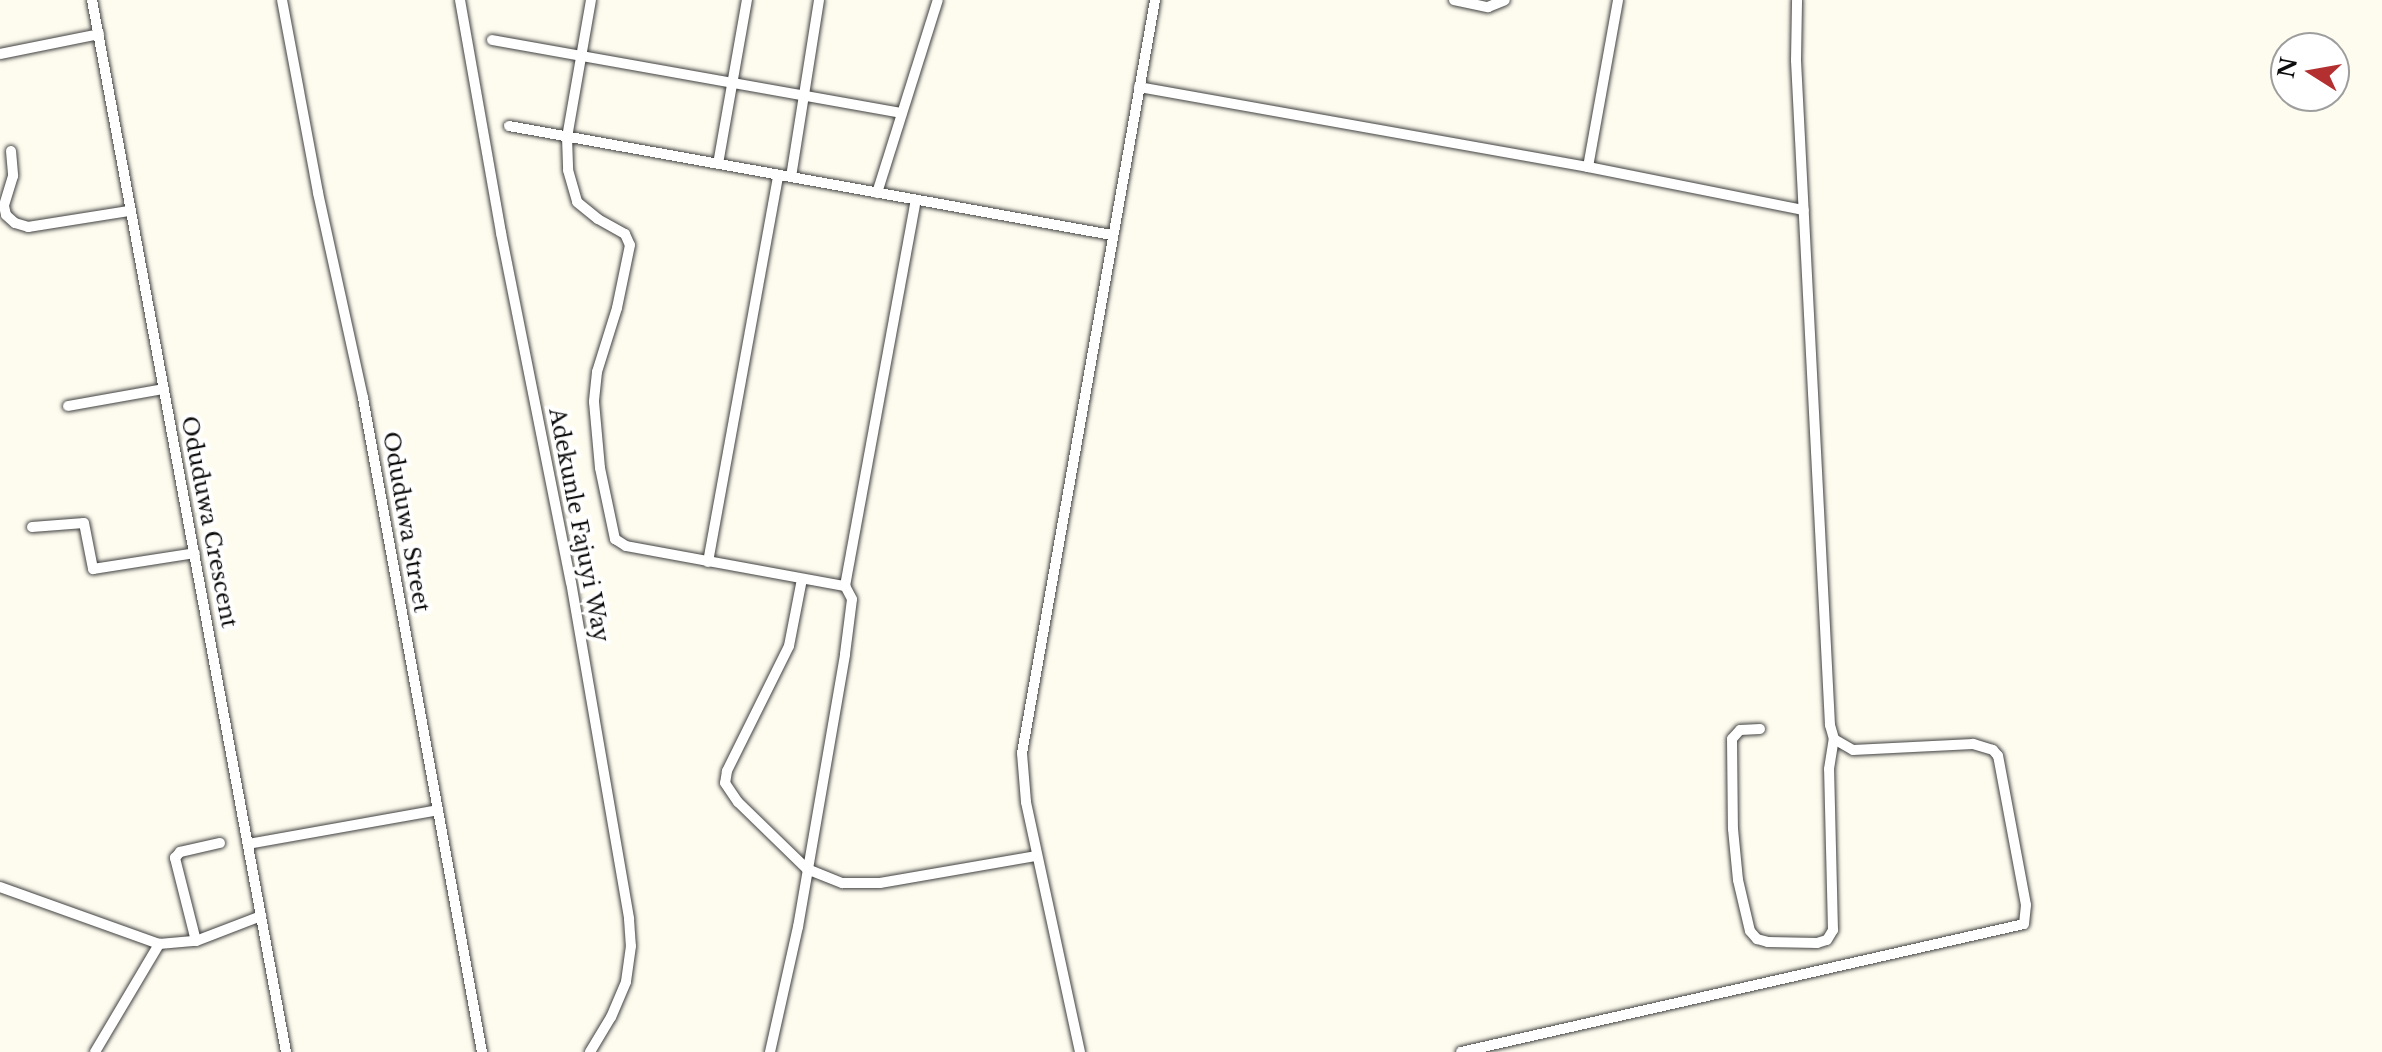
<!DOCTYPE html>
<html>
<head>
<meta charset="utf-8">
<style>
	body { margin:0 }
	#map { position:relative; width:2382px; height:1052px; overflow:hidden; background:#fefcef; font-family:"Libre Baskerville",serif }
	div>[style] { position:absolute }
	.roads { filter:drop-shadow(0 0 2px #404040) drop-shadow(0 0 2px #404040) }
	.minor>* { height:10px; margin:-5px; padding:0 5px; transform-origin:5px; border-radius:5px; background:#fff }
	span { translate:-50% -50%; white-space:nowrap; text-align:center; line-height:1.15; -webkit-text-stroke:8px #fff; paint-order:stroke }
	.street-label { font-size:22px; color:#0d0d0d }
	.north { position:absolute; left:2270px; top:32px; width:80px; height:80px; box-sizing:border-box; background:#fff; border:2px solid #9e9e9e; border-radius:50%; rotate:281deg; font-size:22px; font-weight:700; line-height:32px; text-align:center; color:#0d0d0d }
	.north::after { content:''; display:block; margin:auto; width:28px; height:36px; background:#b42f2f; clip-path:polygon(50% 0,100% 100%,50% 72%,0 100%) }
</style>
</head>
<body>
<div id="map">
	<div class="roads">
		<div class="minor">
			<div style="left:92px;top:0;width:1070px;rotate:79.55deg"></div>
			<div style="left:282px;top:0;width:196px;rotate:79.4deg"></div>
			<div style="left:318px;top:193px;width:210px;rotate:77.6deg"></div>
			<div style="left:363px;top:398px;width:665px;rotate:79.69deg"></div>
			<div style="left:460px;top:0;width:237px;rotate:80deg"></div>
			<div style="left:501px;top:233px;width:356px;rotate:78.7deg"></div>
			<div style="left:571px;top:582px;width:342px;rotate:80.2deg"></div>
			<div style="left:629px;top:919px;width:27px;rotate:86deg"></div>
			<div style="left:631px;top:946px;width:36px;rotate:98deg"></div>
			<div style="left:626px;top:982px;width:38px;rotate:113deg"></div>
			<div style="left:611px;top:1017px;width:41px;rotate:121deg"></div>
			<div style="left:591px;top:0;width:139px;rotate:99.9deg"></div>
			<div style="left:567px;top:137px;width:33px;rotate:88deg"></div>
			<div style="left:568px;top:170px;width:33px;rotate:74deg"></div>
			<div style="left:577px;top:202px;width:27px;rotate:39deg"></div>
			<div style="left:598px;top:219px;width:31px;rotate:29deg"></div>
			<div style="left:625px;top:234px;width:12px;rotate:66deg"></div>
			<div style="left:630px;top:245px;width:64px;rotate:101.7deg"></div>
			<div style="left:617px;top:308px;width:67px;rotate:107.4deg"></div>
			<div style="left:597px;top:372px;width:30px;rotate:96deg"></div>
			<div style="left:594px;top:402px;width:66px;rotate:84.8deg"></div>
			<div style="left:600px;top:468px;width:73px;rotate:78.1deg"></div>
			<div style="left:615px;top:539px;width:13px;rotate:32deg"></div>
			<div style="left:626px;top:546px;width:223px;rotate:10.4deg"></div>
			<div style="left:1454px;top:0;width:35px;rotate:12deg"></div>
			<div style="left:1488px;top:7px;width:18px;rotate:-22deg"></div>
			<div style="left:492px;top:40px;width:416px;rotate:10.1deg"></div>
			<div style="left:0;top:54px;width:101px;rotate:-11.4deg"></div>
			<div style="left:1139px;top:87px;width:456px;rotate:10.1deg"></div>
			<div style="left:1588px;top:167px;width:220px;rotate:11.3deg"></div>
			<div style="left:509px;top:126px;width:613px;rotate:10.25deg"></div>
			<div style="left:11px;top:151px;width:25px;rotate:85deg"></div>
			<div style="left:13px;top:176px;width:31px;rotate:107deg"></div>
			<div style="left:4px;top:206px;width:9px;rotate:77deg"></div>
			<div style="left:6px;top:215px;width:12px;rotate:42deg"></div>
			<div style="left:15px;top:223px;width:14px;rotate:17deg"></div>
			<div style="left:28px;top:227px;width:102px;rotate:-9deg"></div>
			<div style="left:718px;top:164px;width:167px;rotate:-80deg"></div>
			<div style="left:1588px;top:167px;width:170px;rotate:-79.8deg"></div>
			<div style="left:791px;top:177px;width:179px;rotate:-81deg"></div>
			<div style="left:877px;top:193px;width:202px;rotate:-72.5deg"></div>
			<div style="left:68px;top:406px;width:97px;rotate:-10.1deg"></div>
			<div style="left:32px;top:527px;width:52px;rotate:-4.4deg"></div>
			<div style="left:84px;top:523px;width:47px;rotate:78.9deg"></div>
			<div style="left:93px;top:569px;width:103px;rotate:-8.9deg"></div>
			<div style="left:708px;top:562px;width:393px;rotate:-79.7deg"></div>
			<div style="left:802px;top:579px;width:68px;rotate:101deg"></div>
			<div style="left:789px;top:646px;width:140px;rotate:116.4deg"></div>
			<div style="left:727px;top:771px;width:12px;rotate:99deg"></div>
			<div style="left:725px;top:783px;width:23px;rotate:56deg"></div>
			<div style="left:738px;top:802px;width:96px;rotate:44.2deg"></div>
			<div style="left:807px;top:869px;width:38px;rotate:22deg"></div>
			<div style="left:842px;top:883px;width:38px"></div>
			<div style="left:880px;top:883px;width:159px;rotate:-9.8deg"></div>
			<div style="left:1760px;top:729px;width:20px;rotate:177deg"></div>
			<div style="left:1740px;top:730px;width:12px;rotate:132deg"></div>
			<div style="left:1732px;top:739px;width:90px;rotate:89.4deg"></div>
			<div style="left:1733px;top:829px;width:51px;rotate:84.4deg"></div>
			<div style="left:1738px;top:880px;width:52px;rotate:76.8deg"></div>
			<div style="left:1750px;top:931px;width:11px;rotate:49deg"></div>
			<div style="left:1757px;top:939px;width:11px;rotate:15deg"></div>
			<div style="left:1768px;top:942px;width:49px;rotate:1.2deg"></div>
			<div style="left:1817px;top:943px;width:10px;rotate:-17deg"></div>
			<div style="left:1827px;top:940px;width:12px;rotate:-59deg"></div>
			<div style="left:1833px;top:930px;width:161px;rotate:-91.4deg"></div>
			<div style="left:1829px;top:769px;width:30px;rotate:-81deg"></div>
			<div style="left:248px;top:844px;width:193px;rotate:-10.1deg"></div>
			<div style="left:0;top:887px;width:169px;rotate:19.7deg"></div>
			<div style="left:159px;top:944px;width:37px;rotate:-5deg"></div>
			<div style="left:196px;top:941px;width:70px;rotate:-21deg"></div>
			<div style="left:196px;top:941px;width:86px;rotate:-104.2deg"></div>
			<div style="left:175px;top:858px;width:8px;rotate:-50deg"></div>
			<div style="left:180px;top:852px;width:41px;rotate:-12.7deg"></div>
			<div style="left:95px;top:1052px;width:126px;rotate:-59.3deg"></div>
			<div style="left:770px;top:1052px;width:128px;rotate:-77.4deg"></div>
			<div style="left:798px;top:927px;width:277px;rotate:-80.2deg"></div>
			<div style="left:845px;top:654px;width:55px;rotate:-82.7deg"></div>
			<div style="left:852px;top:599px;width:15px;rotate:-118deg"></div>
			<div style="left:845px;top:586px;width:391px;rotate:-79.6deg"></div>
			<div style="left:1080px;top:1052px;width:256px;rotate:-102.2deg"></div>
			<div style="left:1026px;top:802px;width:49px;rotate:-94.7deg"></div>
			<div style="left:1022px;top:753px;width:765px;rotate:-79.98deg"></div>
			<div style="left:1461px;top:1052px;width:577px;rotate:-12.81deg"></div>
			<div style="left:2024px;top:924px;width:19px;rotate:-84deg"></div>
			<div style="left:2026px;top:905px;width:152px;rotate:-100.6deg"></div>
			<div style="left:1998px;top:756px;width:8px;rotate:-130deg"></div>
			<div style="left:1993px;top:750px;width:21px;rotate:-163deg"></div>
			<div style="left:1973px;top:744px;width:120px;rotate:177.1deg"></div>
			<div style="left:1853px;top:750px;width:22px;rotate:-150deg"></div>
			<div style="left:1834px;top:739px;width:15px;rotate:-106deg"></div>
			<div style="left:1830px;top:725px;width:666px;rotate:-92.93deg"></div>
			<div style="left:1796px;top:60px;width:60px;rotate:-89deg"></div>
		</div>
	</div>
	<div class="street-label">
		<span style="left:209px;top:522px;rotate:79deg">Oduduwa Crescent</span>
		<span style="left:406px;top:522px;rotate:80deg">Oduduwa Street</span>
		<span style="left:579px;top:525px;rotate:79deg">Adekunle Fajuyi Way</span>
	</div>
	<div class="north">N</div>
</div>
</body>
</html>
